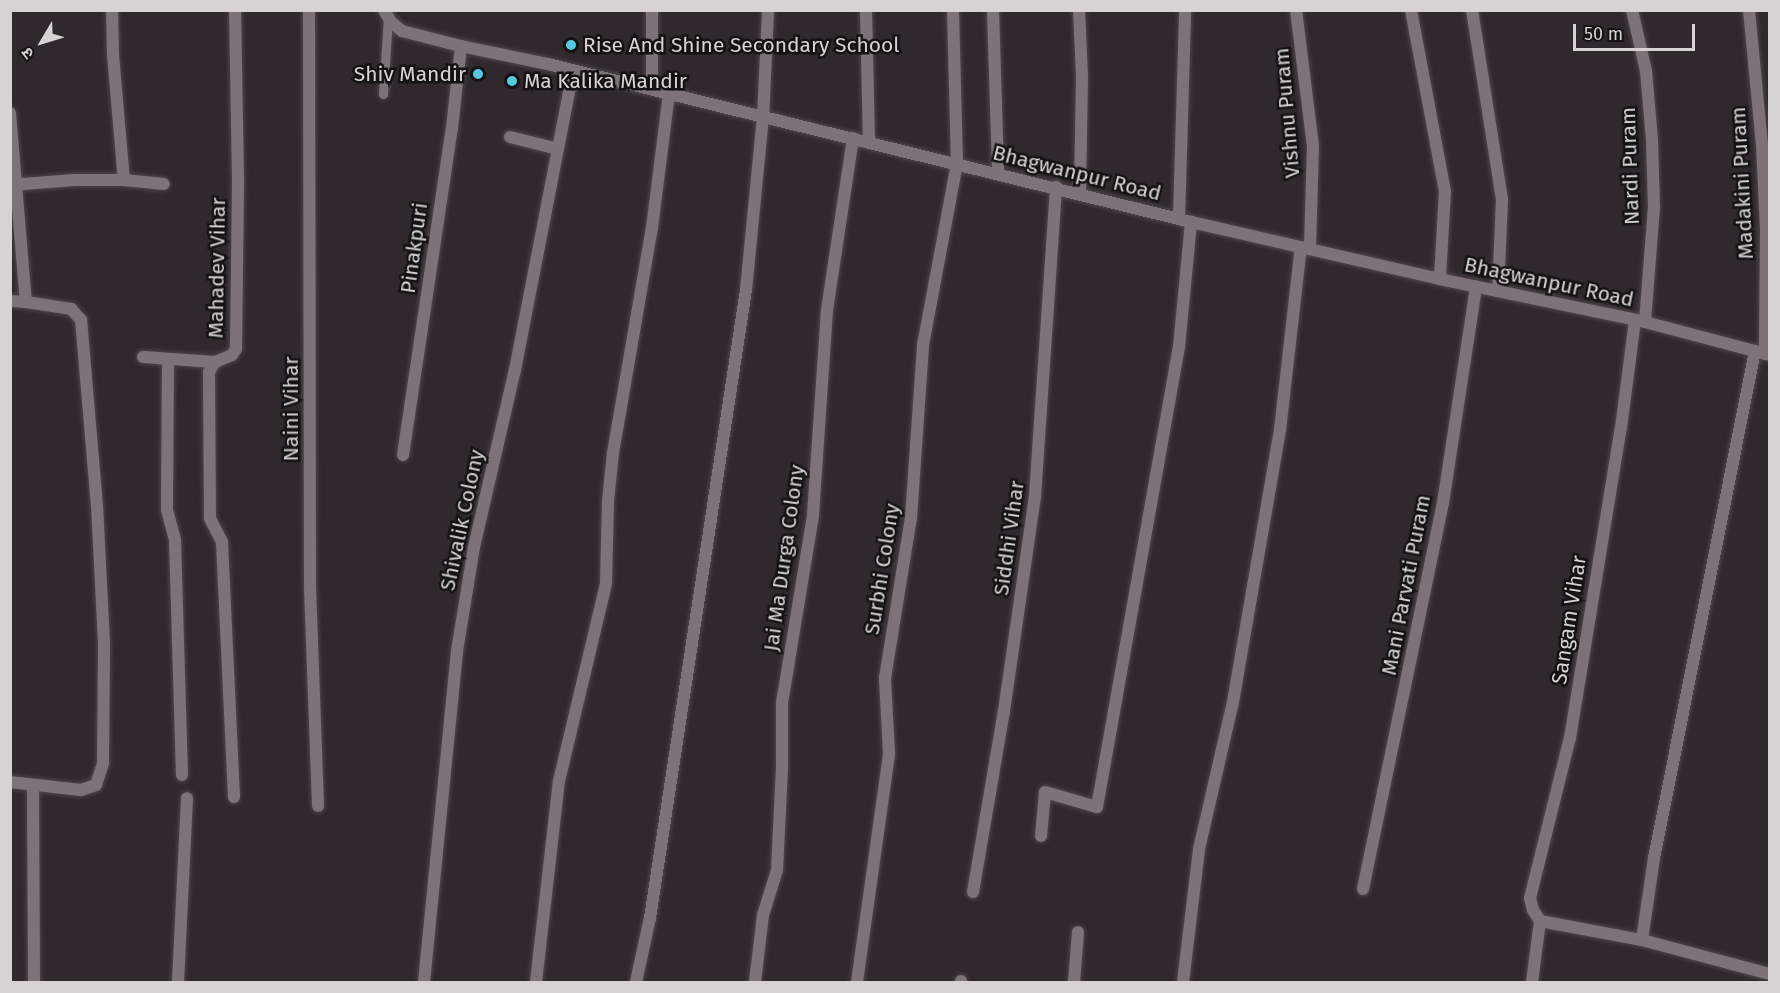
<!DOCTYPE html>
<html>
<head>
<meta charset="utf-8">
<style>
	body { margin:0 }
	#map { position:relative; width:1780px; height:993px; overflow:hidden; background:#30282d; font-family:"Fira Sans","Noto Sans Devanagari",sans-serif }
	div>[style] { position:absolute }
	.roads { filter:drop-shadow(0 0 2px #4e464b) drop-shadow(0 0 2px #4e464b) }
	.service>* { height:9px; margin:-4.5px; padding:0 4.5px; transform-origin:4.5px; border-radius:4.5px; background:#7d7278 }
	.minor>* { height:12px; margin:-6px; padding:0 6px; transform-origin:6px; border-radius:6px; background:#7d7278 }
	.tertiary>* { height:12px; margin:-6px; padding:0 6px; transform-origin:6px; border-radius:6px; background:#7d7278 }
	.dots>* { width:16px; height:16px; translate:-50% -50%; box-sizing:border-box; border:3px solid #161214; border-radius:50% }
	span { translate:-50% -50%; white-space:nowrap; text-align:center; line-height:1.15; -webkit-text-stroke:5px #161214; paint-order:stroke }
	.poi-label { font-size:21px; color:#d8d2d5 }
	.left { translate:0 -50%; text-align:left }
	.right { translate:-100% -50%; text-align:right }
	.street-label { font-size:21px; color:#d8d2d5 }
	.frame { position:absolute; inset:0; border:12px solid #d8d2d5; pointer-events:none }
	.north { position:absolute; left:12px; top:12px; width:60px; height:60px; -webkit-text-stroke:4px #161214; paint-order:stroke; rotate:232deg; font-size:16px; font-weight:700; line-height:24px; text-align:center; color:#d8d2d5 }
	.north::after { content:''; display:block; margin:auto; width:21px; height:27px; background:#d8d2d5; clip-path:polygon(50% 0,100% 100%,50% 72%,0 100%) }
	.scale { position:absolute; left:1573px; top:24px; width:122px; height:27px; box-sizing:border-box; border:3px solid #d8d2d5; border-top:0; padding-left:8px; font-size:18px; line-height:21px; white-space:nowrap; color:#d8d2d5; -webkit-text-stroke:4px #161214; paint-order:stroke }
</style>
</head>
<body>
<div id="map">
	<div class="roads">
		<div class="service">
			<div style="left:383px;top:94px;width:77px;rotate:-86.3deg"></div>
		</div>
		<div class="minor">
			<div style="left:112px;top:10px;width:45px;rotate:88.7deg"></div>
			<div style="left:113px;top:55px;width:125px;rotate:85deg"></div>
			<div style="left:309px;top:10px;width:577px;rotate:89.9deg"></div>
			<div style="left:310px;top:587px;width:219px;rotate:87.9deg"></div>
			<div style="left:866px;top:10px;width:132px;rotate:88.7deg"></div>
			<div style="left:993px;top:10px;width:163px;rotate:88.2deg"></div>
			<div style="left:1079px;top:10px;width:67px;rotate:87.4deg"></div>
			<div style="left:1082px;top:77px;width:116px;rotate:91deg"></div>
			<div style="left:1296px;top:10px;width:137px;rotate:82.9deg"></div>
			<div style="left:1313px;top:146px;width:103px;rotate:91.7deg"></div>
			<div style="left:1411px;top:10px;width:184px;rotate:79.4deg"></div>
			<div style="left:1445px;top:191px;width:88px;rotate:93.3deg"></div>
			<div style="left:1472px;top:10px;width:192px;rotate:81deg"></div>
			<div style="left:1502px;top:200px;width:91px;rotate:92.5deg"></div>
			<div style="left:1632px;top:10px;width:63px;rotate:77.1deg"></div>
			<div style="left:1646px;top:71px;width:69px;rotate:85deg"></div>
			<div style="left:1652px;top:140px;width:67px;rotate:88.3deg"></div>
			<div style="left:1654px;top:207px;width:115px;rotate:94.5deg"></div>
			<div style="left:1749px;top:10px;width:135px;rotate:84.5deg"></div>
			<div style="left:1762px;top:144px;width:86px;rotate:87.3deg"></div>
			<div style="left:1766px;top:230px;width:124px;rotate:90.5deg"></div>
			<div style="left:652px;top:89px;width:79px;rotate:-90deg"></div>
			<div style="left:10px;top:113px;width:190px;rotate:85.2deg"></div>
			<div style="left:26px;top:302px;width:16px;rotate:-176deg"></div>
			<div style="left:510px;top:137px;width:49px;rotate:14deg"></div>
			<div style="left:10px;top:185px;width:65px;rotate:-4.4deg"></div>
			<div style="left:75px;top:180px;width:49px"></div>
			<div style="left:124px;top:180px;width:40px;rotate:5.7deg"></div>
			<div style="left:1179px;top:218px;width:208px;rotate:-88.3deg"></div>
			<div style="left:143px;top:357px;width:72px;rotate:4deg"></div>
			<div style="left:168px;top:360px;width:150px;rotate:90.4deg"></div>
			<div style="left:167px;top:510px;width:31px;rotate:75deg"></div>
			<div style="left:175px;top:540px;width:235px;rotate:88.3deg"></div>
			<div style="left:403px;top:455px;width:331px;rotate:-81.5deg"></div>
			<div style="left:452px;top:128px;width:82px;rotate:-83.7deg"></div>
			<div style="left:10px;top:782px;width:71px;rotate:6.4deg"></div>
			<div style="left:81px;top:790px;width:16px;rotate:-18deg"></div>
			<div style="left:96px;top:785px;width:23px;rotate:-72deg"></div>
			<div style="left:103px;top:763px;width:120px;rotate:-89.5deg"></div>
			<div style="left:104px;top:643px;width:137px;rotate:-92.9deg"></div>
			<div style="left:97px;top:506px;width:187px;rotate:-94.9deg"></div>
			<div style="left:81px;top:320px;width:15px;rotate:-132deg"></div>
			<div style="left:71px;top:309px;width:46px;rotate:-171.2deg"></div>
			<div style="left:33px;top:786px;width:196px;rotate:89.7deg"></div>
			<div style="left:234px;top:797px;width:255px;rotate:-92.7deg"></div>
			<div style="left:222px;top:542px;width:27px;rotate:-117deg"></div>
			<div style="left:210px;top:518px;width:146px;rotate:-90.4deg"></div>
			<div style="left:209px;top:372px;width:12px;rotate:-59deg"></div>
			<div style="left:215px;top:362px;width:18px;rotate:-22deg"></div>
			<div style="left:232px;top:355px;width:7px;rotate:-56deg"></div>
			<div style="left:236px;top:349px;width:170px;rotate:-89.3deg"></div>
			<div style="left:238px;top:179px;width:169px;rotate:-91deg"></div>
			<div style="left:1041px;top:836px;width:44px;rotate:-84.8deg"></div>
			<div style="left:1045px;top:792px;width:54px;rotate:16.1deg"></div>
			<div style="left:1097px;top:807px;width:467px;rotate:-79.9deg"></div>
			<div style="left:1179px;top:347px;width:126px;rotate:-84.5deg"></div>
			<div style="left:1363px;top:889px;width:394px;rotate:-78.3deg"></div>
			<div style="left:1443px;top:503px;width:219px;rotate:-81.3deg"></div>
			<div style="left:973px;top:892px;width:184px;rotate:-80.3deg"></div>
			<div style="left:1004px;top:711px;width:217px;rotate:-81.8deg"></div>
			<div style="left:1035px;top:496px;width:310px;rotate:-86.1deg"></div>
			<div style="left:1540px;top:921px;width:13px;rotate:-122deg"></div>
			<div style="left:1533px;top:910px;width:12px;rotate:-104deg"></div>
			<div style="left:1530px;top:898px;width:165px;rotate:-76deg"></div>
			<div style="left:1570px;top:738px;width:314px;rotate:-80.7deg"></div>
			<div style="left:1621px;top:428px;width:109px;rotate:-82.6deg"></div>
			<div style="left:1540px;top:921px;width:104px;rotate:10.6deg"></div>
			<div style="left:1642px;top:940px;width:132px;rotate:14.9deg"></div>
			<div style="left:1642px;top:940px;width:83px;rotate:-81.7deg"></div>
			<div style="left:1654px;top:858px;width:517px;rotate:-78.73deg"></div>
			<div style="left:178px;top:982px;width:184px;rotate:-87.2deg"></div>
			<div style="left:424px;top:982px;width:333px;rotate:-84.3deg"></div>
			<div style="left:457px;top:651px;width:105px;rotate:-80.7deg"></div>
			<div style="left:474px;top:547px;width:182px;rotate:-77deg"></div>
			<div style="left:515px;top:370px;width:305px;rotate:-79deg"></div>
			<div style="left:536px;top:982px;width:202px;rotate:-83.5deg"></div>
			<div style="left:559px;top:781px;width:204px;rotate:-76.6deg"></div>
			<div style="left:606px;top:583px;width:82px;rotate:-88.6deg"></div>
			<div style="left:608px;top:501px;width:48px;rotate:-84.1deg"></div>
			<div style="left:613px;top:453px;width:228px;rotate:-80.2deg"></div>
			<div style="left:652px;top:228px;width:135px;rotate:-82.8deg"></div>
			<div style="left:636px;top:982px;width:66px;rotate:-77.7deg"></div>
			<div style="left:650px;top:918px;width:635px;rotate:-81.31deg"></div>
			<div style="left:746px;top:290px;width:173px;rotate:-84.4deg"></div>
			<div style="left:763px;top:118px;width:108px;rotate:-87.3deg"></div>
			<div style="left:755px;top:982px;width:67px;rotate:-83.2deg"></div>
			<div style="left:763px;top:915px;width:47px;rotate:-72.7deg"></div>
			<div style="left:777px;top:870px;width:103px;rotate:-87.2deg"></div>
			<div style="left:782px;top:767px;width:64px;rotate:-90deg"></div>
			<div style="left:782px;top:703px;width:191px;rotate:-80.6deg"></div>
			<div style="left:813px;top:515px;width:205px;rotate:-86.1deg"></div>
			<div style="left:827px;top:310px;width:174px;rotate:-81.4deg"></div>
			<div style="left:857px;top:982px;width:231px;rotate:-82deg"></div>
			<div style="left:889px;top:753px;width:75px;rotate:-93.1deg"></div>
			<div style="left:885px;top:678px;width:162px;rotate:-80.8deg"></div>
			<div style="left:911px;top:518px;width:173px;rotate:-86deg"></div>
			<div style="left:923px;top:345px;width:185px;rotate:-79.4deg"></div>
			<div style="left:957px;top:163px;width:153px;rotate:-91.5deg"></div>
			<div style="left:961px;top:982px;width:1px;rotate:-90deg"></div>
			<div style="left:1074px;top:982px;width:50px;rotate:-85.4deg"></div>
			<div style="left:1183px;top:982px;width:134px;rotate:-83.1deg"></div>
			<div style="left:1199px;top:849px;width:151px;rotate:-77deg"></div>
			<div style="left:1233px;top:702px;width:276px;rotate:-80.2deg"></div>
			<div style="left:1280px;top:430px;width:184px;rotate:-83.5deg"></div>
			<div style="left:1532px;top:982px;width:62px;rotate:-82.5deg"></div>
		</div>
		<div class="tertiary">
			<div style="left:384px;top:10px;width:14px;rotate:60deg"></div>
			<div style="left:391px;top:22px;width:14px;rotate:39deg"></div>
			<div style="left:402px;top:31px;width:61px;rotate:14.3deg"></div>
			<div style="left:461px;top:46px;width:89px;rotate:11.7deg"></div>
			<div style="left:548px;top:64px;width:662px;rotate:13.81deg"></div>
			<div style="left:1191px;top:222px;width:255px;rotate:12.9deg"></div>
			<div style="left:1440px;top:279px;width:209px;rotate:11.8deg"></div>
			<div style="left:1645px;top:322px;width:129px;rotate:14.8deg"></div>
		</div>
	</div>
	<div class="dots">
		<div style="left:571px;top:45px;background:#56c9e1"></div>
		<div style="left:478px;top:74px;background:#56c9e1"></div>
		<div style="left:512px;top:81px;background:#56c9e1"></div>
	</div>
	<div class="poi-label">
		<span class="left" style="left:583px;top:45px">Rise And Shine Secondary School</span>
		<span class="right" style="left:466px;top:74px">Shiv Mandir</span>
		<span class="left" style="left:524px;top:81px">Ma Kalika Mandir</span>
	</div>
	<div class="street-label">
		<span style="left:1287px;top:113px;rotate:-95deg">Vishnu Puram</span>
		<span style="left:1630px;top:166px;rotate:-92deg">Nardi Puram</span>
		<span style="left:1077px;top:173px;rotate:14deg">Bhagwanpur Road</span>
		<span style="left:1742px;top:183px;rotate:-93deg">Madakini Puram</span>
		<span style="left:414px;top:248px;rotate:-82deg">Pinakpuri</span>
		<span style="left:217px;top:268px;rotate:-89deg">Mahadev Vihar</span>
		<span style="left:1549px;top:282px;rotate:12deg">Bhagwanpur Road</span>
		<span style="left:291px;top:409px;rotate:-90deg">Naini Vihar</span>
		<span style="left:462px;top:520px;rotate:-78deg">Shivalik Colony</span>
		<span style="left:1009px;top:538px;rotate:-82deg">Siddhi Vihar</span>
		<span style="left:784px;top:558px;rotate:-82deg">Jai Ma Durga Colony</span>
		<span style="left:882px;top:569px;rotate:-81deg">Surbhi Colony</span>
		<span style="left:1406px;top:585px;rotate:-79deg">Mani Parvati Puram</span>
		<span style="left:1569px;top:620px;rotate:-81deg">Sangam Vihar</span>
	</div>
	<div class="frame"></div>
	<div class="north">उ</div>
	<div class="scale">50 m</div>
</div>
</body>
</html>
